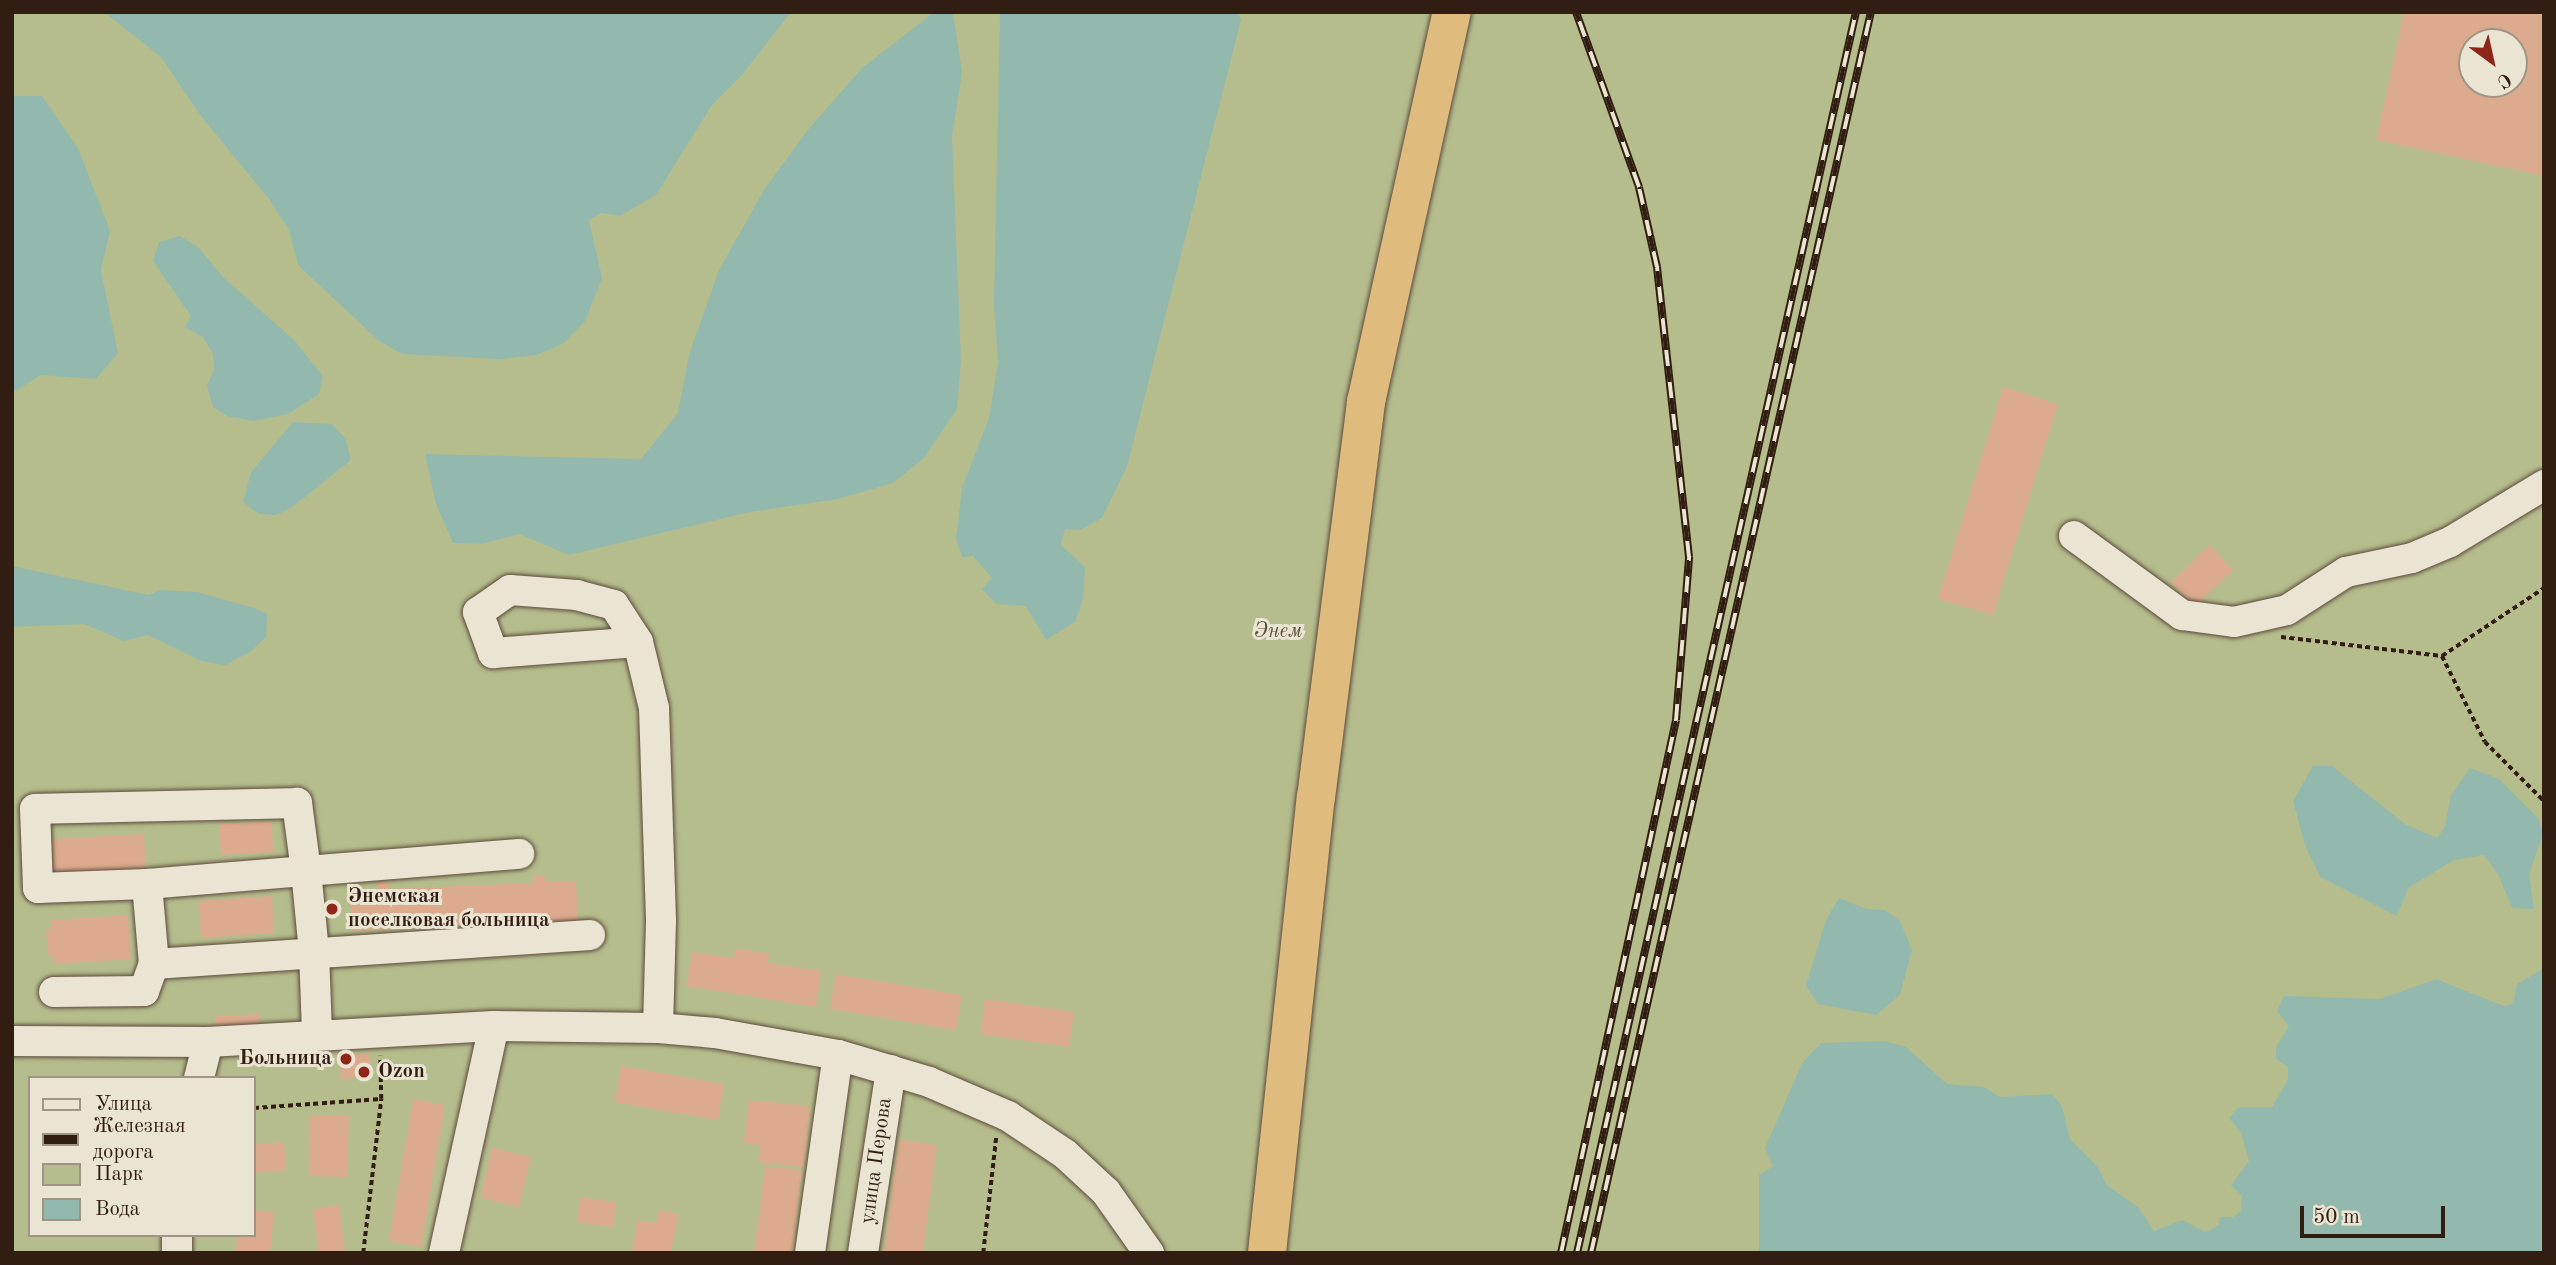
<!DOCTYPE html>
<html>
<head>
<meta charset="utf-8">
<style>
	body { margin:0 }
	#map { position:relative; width:2556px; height:1265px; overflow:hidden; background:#dfd6bb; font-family:"Old Standard TT",serif }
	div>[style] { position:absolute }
	.green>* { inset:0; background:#b5bd8d }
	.water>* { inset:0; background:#93b9ae }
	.building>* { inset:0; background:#dcab8e }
	.path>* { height:3.5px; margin-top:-1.75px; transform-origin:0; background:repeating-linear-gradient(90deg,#321d12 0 5px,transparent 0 8.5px) }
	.roads { filter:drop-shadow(0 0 2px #5d4b3c) drop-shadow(0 0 2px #5d4b3c) }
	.minor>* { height:30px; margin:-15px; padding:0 15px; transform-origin:15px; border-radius:15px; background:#eae4d3 }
	.highway>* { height:38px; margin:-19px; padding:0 19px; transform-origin:19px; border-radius:19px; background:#e0bb7e }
	.rail>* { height:8px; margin-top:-4px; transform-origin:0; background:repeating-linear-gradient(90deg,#eae4d3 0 16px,#321d12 0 32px); box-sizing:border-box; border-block:2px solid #321d12 }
	.dots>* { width:19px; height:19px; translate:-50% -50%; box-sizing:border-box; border:4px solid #eae4d3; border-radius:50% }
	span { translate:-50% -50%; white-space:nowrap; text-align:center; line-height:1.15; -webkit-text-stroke:6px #eae4d3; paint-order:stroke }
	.park-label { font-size:21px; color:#594d37; font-style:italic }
	.poi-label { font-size:21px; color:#321d12; font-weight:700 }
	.left { translate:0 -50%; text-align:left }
	.right { translate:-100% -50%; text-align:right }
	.street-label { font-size:21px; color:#321d12 }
	.frame { position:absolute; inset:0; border:14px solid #321d12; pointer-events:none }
	.legend { position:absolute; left:28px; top:1076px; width:228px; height:161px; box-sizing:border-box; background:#eae4d3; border:2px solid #a09486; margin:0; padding:9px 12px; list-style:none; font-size:21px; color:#321d12 }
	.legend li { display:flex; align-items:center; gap:14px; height:35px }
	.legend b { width:35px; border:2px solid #a09486 }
	.north { position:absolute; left:2458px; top:28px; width:70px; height:70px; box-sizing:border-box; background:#eae4d3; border:2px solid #a09486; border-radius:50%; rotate:147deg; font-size:19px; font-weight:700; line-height:28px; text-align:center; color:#321d12 }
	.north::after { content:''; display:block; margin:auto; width:24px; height:32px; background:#8f2418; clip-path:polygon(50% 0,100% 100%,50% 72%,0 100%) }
	.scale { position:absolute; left:2300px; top:1206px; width:145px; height:32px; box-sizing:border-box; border:4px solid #321d12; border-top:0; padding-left:9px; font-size:21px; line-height:24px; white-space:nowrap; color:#321d12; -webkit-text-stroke:5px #eae4d3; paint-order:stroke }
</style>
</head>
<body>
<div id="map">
	<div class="green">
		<div style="clip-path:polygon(evenodd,12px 12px,2544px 12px,2544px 1253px,12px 1253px,12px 12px,2472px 42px,2514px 42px,2514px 84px,2472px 84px,2472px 42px,12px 12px,30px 1078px,254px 1078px,254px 1235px,30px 1235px,30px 1078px)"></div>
	</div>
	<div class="water">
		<div style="clip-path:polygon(104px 12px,791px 12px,742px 75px,712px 105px,656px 195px,620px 216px,601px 213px,589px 220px,602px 278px,585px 321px,564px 343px,537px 355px,501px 359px,402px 354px,379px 341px,298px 265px,289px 230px,269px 199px,201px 116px,161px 57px)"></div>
		<div style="clip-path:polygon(934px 12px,953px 12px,962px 72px,952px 137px,961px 361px,957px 409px,924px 458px,893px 483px,838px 499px,750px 512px,569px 555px,519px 534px,482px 544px,453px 543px,436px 504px,425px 454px,641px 459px,678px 413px,689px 355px,719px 270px,764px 190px,806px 132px,862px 68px)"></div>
		<div style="clip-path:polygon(1000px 12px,1238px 12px,1241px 20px,1127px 466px,1102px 518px,1080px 530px,1065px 529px,1061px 545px,1085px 567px,1083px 599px,1075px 622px,1046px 640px,1026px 606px,996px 604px,982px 589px,992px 578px,973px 556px,962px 557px,956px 539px,962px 488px,989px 418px,998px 362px,994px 304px)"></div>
		<div style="clip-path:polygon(12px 96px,42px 96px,78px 148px,110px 231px,101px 270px,118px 353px,96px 379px,41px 375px,12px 393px)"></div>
		<div style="clip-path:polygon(180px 236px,198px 247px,223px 277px,294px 340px,323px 376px,319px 394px,288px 414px,254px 421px,227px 416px,213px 407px,207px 386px,214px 370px,213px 354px,203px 337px,185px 327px,191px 316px,153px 261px,159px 242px)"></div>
		<div style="clip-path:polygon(293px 422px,332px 424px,345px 438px,351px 460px,291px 508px,276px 515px,259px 514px,243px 502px,251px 472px)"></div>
		<div style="clip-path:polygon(12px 566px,149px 595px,159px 590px,197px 592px,254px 608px,267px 614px,266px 637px,250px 652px,225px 665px,201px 661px,148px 635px,124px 641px,84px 624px,12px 627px)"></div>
		<div style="clip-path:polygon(2313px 766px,2332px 766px,2405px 824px,2437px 838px,2445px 827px,2451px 795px,2470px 768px,2499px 779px,2538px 818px,2543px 834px,2529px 874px,2534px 909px,2512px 908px,2498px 874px,2484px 855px,2454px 860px,2408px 888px,2397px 916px,2320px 877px,2305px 845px,2293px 801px)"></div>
		<div style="clip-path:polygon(1839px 898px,1866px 909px,1885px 910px,1900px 921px,1912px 950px,1900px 995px,1876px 1015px,1818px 1004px,1806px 986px,1826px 920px)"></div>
		<div style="clip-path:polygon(2544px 968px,2544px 1253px,1759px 1253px,1759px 1175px,1773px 1166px,1765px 1148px,1802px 1063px,1821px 1043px,1885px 1041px,1906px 1047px,1947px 1084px,1984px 1087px,2000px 1097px,2052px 1094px,2062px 1106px,2070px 1139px,2098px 1167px,2107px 1185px,2139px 1208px,2154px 1231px,2182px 1220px,2206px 1232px,2219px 1225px,2220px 1217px,2233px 1217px,2241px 1211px,2242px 1196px,2231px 1185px,2249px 1161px,2241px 1132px,2229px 1118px,2239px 1107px,2272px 1107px,2288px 1080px,2288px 1067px,2276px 1059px,2276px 1047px,2289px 1026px,2277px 1011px,2284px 996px,2380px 999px,2436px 979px,2504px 1006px,2513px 1004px,2517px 984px)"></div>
	</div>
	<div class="building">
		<div style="clip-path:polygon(evenodd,2404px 12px,2544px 12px,2544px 176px,2376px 140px,2404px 12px,2472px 42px,2514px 42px,2514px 84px,2472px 84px,2472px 42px)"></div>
		<div style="clip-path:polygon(2003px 387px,2058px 404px,1993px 615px,1938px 599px)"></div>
		<div style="clip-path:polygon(2210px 545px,2233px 570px,2194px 607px,2171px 582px)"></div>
		<div style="clip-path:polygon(272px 821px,273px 852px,221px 855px,219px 824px)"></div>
		<div style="clip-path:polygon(144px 834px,146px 873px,51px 878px,50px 839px)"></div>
		<div style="clip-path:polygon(534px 875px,545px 875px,545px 882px,576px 881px,578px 921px,352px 931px,350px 891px,378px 890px,378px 882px,388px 882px,389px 889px,534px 883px)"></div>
		<div style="clip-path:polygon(272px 896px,274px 933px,201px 938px,198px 901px)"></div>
		<div style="clip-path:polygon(128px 915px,131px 959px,54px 964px,54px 955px,48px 955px,46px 930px,52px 929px,52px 920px)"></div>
		<div style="clip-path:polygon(735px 948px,769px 954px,768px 963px,821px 971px,816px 1007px,686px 986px,692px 952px,734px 958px)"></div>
		<div style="clip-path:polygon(836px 974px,962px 995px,956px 1030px,830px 1009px)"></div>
		<div style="clip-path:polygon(985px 999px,1074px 1012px,1069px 1047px,980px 1034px)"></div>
		<div style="clip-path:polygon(260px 1014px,260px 1026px,215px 1028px,215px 1016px)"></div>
		<div style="clip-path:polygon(370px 1053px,371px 1077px,341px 1079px,340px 1056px)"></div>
		<div style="clip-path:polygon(621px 1066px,724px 1084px,718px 1120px,615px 1102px)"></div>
		<div style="clip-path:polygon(413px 1099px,445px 1105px,421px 1247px,389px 1241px)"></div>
		<div style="clip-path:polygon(749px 1100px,810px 1106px,804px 1167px,758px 1162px,760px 1145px,744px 1143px)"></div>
		<div style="clip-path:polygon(310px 1115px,349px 1116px,347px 1177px,309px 1176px)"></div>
		<div style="clip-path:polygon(899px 1140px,937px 1145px,923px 1253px,884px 1253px)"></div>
		<div style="clip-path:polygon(284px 1142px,286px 1170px,254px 1173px,254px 1144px)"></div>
		<div style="clip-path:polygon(492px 1148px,531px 1157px,519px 1207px,481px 1198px)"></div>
		<div style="clip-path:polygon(765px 1166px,802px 1170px,792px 1253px,754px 1253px)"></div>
		<div style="clip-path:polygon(580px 1197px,616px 1202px,613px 1227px,577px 1222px)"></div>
		<div style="clip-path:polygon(339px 1205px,345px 1253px,319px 1253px,313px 1209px)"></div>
		<div style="clip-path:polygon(254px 1210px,274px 1212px,270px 1253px,236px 1253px,237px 1235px,254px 1235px)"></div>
		<div style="clip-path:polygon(659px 1210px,678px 1214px,671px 1253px,632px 1253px,637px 1220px,656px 1223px)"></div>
	</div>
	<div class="path">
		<div style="left:2281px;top:637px;width:162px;rotate:6.7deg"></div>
		<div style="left:2442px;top:656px;width:123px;rotate:-33.7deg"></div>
		<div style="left:2442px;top:656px;width:96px;rotate:63.4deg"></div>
		<div style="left:2485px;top:742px;width:83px;rotate:45deg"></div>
		<div style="left:254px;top:1108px;width:127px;rotate:-4.1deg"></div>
		<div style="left:363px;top:1253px;width:155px;rotate:-83.3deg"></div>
		<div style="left:381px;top:1099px;width:43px;rotate:-91.3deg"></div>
		<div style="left:983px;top:1253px;width:117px;rotate:-83.6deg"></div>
	</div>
	<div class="roads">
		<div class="minor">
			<div style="left:2074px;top:536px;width:134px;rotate:36.2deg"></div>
			<div style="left:2182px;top:615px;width:52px;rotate:7.7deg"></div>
			<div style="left:2234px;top:622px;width:54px;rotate:-12.8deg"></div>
			<div style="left:2287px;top:610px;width:70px;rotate:-32.8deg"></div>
			<div style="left:2346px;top:572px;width:67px;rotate:-12deg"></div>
			<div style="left:2412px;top:558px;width:41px;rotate:-22.8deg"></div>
			<div style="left:2450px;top:542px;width:110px;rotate:-31.2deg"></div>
			<div style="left:638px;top:642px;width:44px;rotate:-123deg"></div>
			<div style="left:614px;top:605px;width:38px;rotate:-165deg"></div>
			<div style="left:577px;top:595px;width:67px;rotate:-175.7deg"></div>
			<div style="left:510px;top:590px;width:39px;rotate:145deg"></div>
			<div style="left:478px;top:612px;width:44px;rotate:69.9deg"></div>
			<div style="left:493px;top:653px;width:145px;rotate:-4.3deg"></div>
			<div style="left:638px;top:642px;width:68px;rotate:76.4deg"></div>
			<div style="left:654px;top:708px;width:213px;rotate:88.1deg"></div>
			<div style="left:661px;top:921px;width:107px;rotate:91.6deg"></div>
			<div style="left:147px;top:884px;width:80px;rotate:85deg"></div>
			<div style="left:154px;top:964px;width:437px;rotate:-3.8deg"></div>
			<div style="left:54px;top:992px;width:90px;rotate:-0.6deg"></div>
			<div style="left:144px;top:991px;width:29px;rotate:-70deg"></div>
			<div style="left:317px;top:1033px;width:81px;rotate:-92.1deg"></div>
			<div style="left:314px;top:952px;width:81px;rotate:-95.6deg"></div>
			<div style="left:306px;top:871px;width:69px;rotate:-97.5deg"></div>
			<div style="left:297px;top:803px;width:262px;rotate:178.7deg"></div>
			<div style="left:35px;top:809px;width:79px;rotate:87.8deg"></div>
			<div style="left:38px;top:888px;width:109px;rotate:-2.1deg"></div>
			<div style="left:147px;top:884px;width:160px;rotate:-4.7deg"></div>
			<div style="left:306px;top:871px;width:214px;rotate:-4.6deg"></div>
			<div style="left:12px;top:1041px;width:196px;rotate:0.3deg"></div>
			<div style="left:208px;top:1042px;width:286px;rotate:-3.2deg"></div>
			<div style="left:494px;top:1026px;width:164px;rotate:0.7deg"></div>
			<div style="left:658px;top:1028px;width:57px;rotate:5deg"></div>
			<div style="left:715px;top:1033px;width:125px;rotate:10.1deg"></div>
			<div style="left:838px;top:1055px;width:95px;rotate:16.5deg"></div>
			<div style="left:929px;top:1082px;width:86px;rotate:23.3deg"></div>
			<div style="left:1008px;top:1116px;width:69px;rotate:33.7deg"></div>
			<div style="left:1065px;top:1154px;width:56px;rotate:42.8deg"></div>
			<div style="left:1106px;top:1192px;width:75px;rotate:54.8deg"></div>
			<div style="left:199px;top:1078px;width:37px;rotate:-76deg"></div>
			<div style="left:177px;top:1235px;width:18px;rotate:90deg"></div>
			<div style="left:444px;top:1253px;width:232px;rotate:-77.6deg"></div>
			<div style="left:810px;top:1253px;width:200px;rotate:-82deg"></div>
			<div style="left:863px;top:1253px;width:185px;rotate:-81.3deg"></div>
		</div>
		<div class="highway">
			<div style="left:1267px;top:1253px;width:458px;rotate:-83.9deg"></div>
			<div style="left:1316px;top:798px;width:399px;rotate:-82.8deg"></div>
			<div style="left:1366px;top:402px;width:399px;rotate:-77.6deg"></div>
		</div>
	</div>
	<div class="rail">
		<div style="left:1561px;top:1253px;width:545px;rotate:-77.82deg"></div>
		<div style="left:1676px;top:720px;width:164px;rotate:-85.4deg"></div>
		<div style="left:1689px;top:557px;width:292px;rotate:-96.3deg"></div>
		<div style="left:1657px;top:267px;width:82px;rotate:-102.7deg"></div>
		<div style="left:1639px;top:187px;width:186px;rotate:-109.8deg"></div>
		<div style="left:1577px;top:1253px;width:1272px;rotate:-77.33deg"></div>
		<div style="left:1591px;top:1253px;width:1272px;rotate:-77.29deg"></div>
	</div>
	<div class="dots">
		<div style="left:332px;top:909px;background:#8f2418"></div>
		<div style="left:346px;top:1059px;background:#8f2418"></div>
		<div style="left:364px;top:1072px;background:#8f2418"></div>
	</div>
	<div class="park-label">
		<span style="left:1278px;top:632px">Энем</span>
	</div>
	<div class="poi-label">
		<span class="left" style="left:348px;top:909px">Энемская<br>поселковая больница</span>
		<span class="right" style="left:332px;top:1059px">Больница</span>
		<span class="left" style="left:378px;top:1072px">Ozon</span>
	</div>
	<div class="street-label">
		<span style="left:877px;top:1161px;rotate:-82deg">улица Перова</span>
	</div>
	<div class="frame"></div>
	<ul class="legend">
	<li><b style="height:9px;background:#eae4d3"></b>Улица</li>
	<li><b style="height:9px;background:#321d12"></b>Железная дорога</li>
	<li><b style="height:19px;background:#b5bd8d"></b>Парк</li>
	<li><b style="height:19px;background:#93b9ae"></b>Вода</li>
	</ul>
	<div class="north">С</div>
	<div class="scale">50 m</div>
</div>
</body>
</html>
